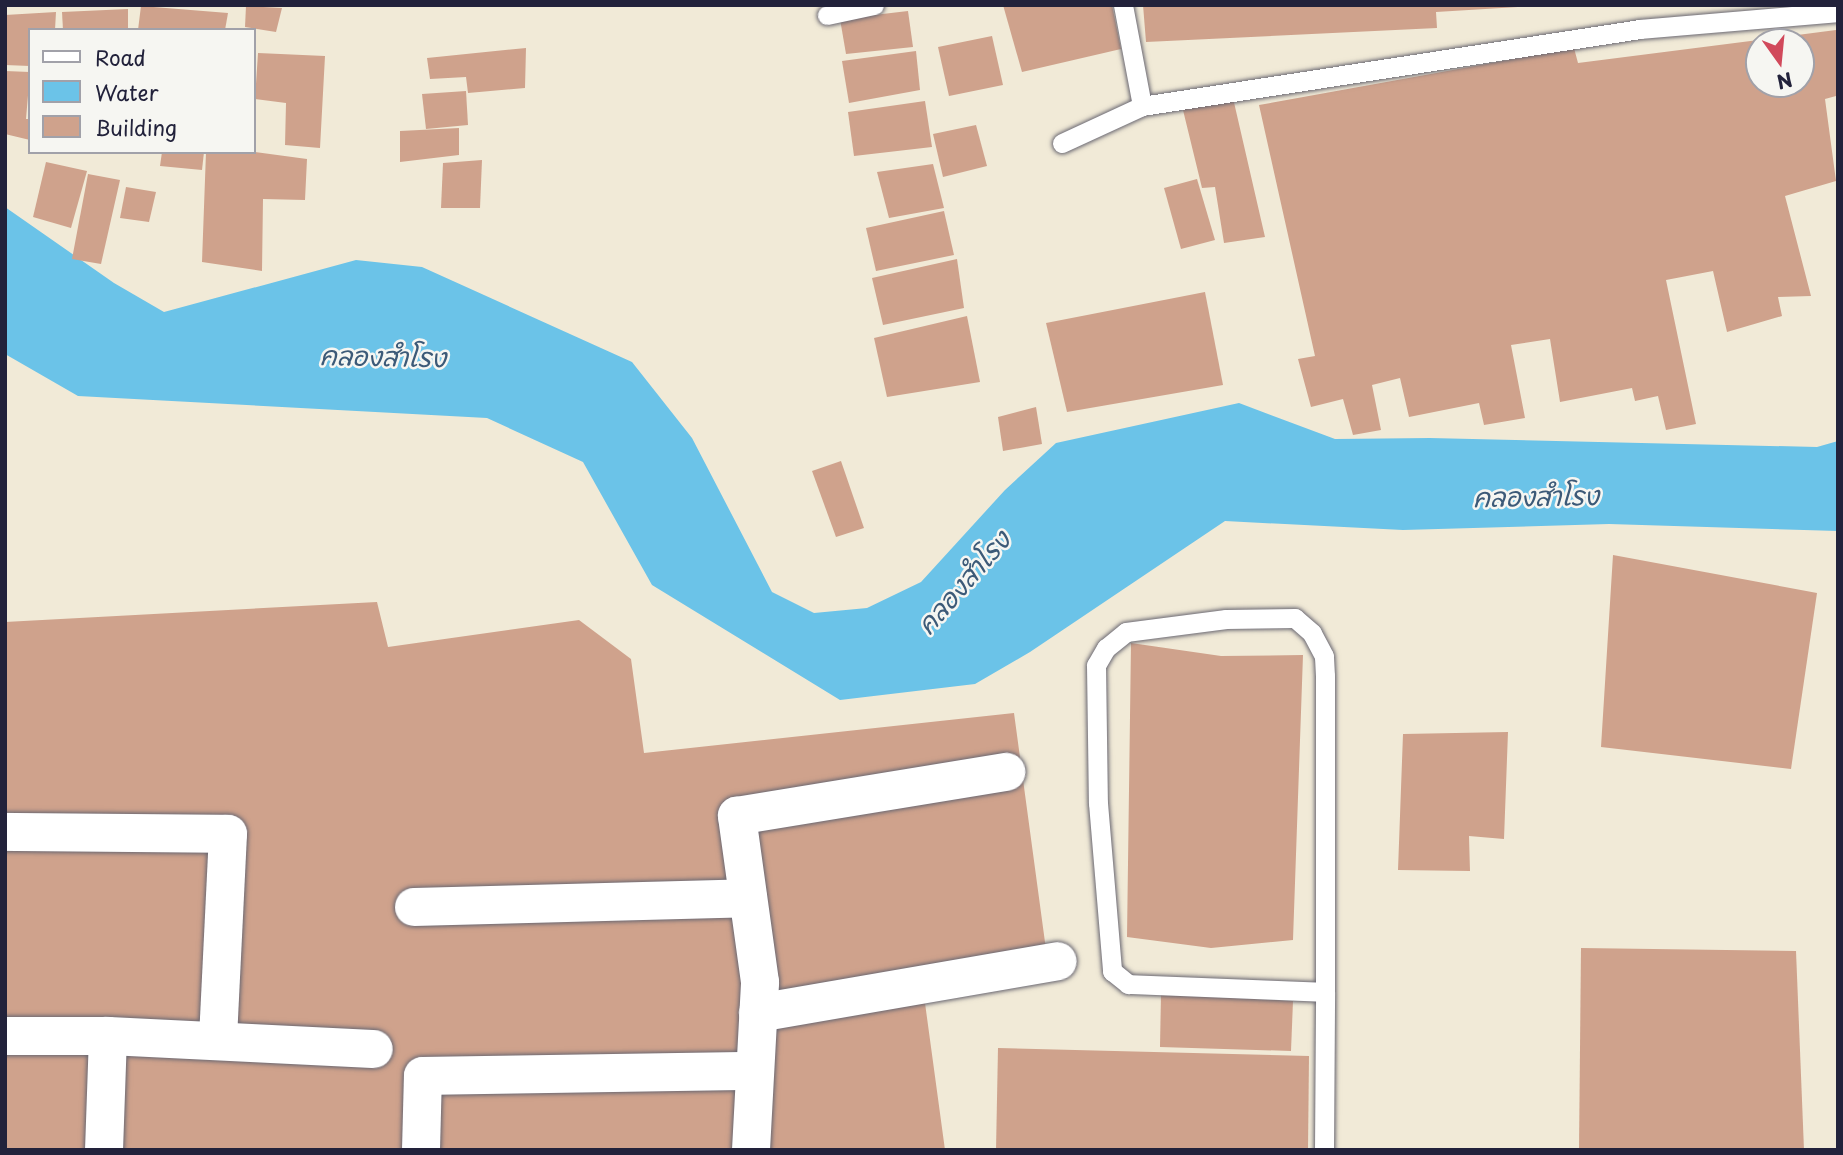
<!DOCTYPE html>
<html>
<head>
<meta charset="utf-8">
<style>
	body { margin:0 }
	#map { position:relative; width:1843px; height:1155px; overflow:hidden; background:#f1ead7; font-family:"Playpen Sans","Playpen Sans Thai",sans-serif }
	div>[style] { position:absolute }
	.water>* { inset:0; background:#6bc3e8 }
	.building>* { inset:0; background:#cfa28c }
	.roads { filter:drop-shadow(0 0 2px #6a6872) drop-shadow(0 0 2px #6a6872) }
	.service>* { height:19px; margin:-9.5px; padding:0 9.5px; transform-origin:9.5px; border-radius:9.5px; background:#fff }
	.minor>* { height:38px; margin:-19px; padding:0 19px; transform-origin:19px; border-radius:19px; background:#fff }
	span { translate:-50% -50%; white-space:nowrap; text-align:center; line-height:1.15; -webkit-text-stroke:5px #f6f6f2; paint-order:stroke }
	.water-label { font-size:26px; color:#3c5a78; font-style:italic }
	.frame { position:absolute; inset:0; border:7px solid #22223b; pointer-events:none }
	.legend { position:absolute; left:28px; top:28px; width:228px; height:126px; box-sizing:border-box; background:#f6f6f2; border:2px solid #a1a1a9; margin:0; padding:9px 12px; list-style:none; font-size:21px; color:#22223b }
	.legend li { display:flex; align-items:center; gap:14px; height:35px }
	.legend b { width:35px; border:2px solid #a1a1a9 }
	.north { position:absolute; left:1745px; top:28px; width:70px; height:70px; box-sizing:border-box; background:#f6f6f2; border:2px solid #a1a1a9; border-radius:50%; rotate:165deg; font-size:19px; font-weight:700; line-height:28px; text-align:center; color:#22223b }
	.north::after { content:''; display:block; margin:auto; width:24px; height:32px; background:#d1495b; clip-path:polygon(50% 0,100% 100%,50% 72%,0 100%) }
</style>
</head>
<body>
<div id="map">
	<div class="water">
		<div style="clip-path:polygon(5px 207px,114px 283px,164px 312px,356px 260px,422px 267px,632px 362px,692px 438px,772px 592px,814px 613px,867px 608px,921px 582px,1005px 490px,1056px 443px,1239px 403px,1335px 439px,1430px 438px,1817px 447px,1838px 441px,1838px 531px,1609px 524px,1403px 530px,1225px 521px,1030px 652px,975px 684px,840px 700px,652px 585px,583px 462px,487px 418px,78px 396px,5px 354px)"></div>
	</div>
	<div class="building">
		<div style="clip-path:polygon(1003px 5px,1112px 5px,1121px 49px,1022px 72px)"></div>
		<div style="clip-path:polygon(1143px 5px,1518px 5px,1518px 7px,1436px 12px,1437px 28px,1146px 42px)"></div>
		<div style="clip-path:polygon(141px 6px,228px 13px,225px 30px,138px 30px)"></div>
		<div style="clip-path:polygon(246px 6px,282px 8px,276px 32px,245px 27px)"></div>
		<div style="clip-path:polygon(128px 9px,128px 30px,63px 30px,62px 12px)"></div>
		<div style="clip-path:polygon(908px 11px,913px 47px,846px 54px,840px 19px)"></div>
		<div style="clip-path:polygon(56px 12px,55px 30px,30px 30px,30px 66px,5px 65px,5px 15px)"></div>
		<div style="clip-path:polygon(evenodd,1836px 30px,1836px 96px,1825px 99px,1836px 181px,1785px 196px,1811px 296px,1778px 297px,1782px 316px,1727px 332px,1713px 271px,1666px 280px,1696px 424px,1666px 430px,1658px 396px,1635px 401px,1632px 388px,1560px 402px,1550px 339px,1511px 345px,1525px 418px,1484px 425px,1479px 403px,1409px 417px,1400px 378px,1372px 385px,1381px 430px,1353px 435px,1343px 399px,1311px 407px,1298px 359px,1315px 356px,1259px 105px,1574px 48px,1578px 63px,1836px 30px,1759px 42px,1801px 42px,1801px 84px,1759px 84px,1759px 42px)"></div>
		<div style="clip-path:polygon(992px 36px,1003px 85px,949px 96px,938px 47px)"></div>
		<div style="clip-path:polygon(526px 48px,525px 88px,468px 93px,466px 77px,430px 79px,427px 58px)"></div>
		<div style="clip-path:polygon(916px 51px,920px 90px,849px 103px,842px 61px)"></div>
		<div style="clip-path:polygon(258px 53px,325px 56px,320px 148px,285px 145px,286px 103px,255px 99px)"></div>
		<div style="clip-path:polygon(5px 71px,30px 72px,26px 119px,30px 119px,30px 140px,5px 134px)"></div>
		<div style="clip-path:polygon(466px 91px,468px 125px,426px 129px,422px 94px)"></div>
		<div style="clip-path:polygon(1233px 98px,1265px 237px,1224px 243px,1215px 187px,1202px 188px,1182px 106px)"></div>
		<div style="clip-path:polygon(925px 101px,932px 147px,854px 156px,848px 112px)"></div>
		<div style="clip-path:polygon(976px 125px,987px 166px,943px 177px,933px 134px)"></div>
		<div style="clip-path:polygon(459px 128px,459px 155px,400px 162px,400px 131px)"></div>
		<div style="clip-path:polygon(162px 152px,204px 152px,202px 170px,160px 166px)"></div>
		<div style="clip-path:polygon(206px 152px,255px 152px,307px 159px,305px 200px,263px 199px,262px 271px,202px 262px)"></div>
		<div style="clip-path:polygon(482px 160px,480px 208px,441px 208px,443px 163px)"></div>
		<div style="clip-path:polygon(46px 162px,87px 171px,71px 228px,33px 217px)"></div>
		<div style="clip-path:polygon(933px 164px,944px 208px,889px 218px,877px 172px)"></div>
		<div style="clip-path:polygon(88px 174px,120px 180px,101px 264px,72px 259px)"></div>
		<div style="clip-path:polygon(1197px 179px,1215px 240px,1181px 249px,1164px 188px)"></div>
		<div style="clip-path:polygon(126px 187px,156px 192px,149px 222px,120px 218px)"></div>
		<div style="clip-path:polygon(944px 211px,954px 255px,876px 271px,866px 228px)"></div>
		<div style="clip-path:polygon(957px 259px,964px 308px,883px 325px,872px 278px)"></div>
		<div style="clip-path:polygon(1205px 292px,1223px 385px,1067px 412px,1046px 323px)"></div>
		<div style="clip-path:polygon(967px 316px,980px 382px,887px 397px,874px 338px)"></div>
		<div style="clip-path:polygon(1036px 407px,1042px 444px,1003px 451px,998px 417px)"></div>
		<div style="clip-path:polygon(841px 461px,864px 528px,836px 537px,812px 471px)"></div>
		<div style="clip-path:polygon(1613px 555px,1817px 593px,1791px 769px,1601px 747px)"></div>
		<div style="clip-path:polygon(377px 602px,388px 647px,579px 620px,631px 659px,644px 753px,1014px 713px,1047px 957px,925px 1003px,945px 1150px,5px 1150px,5px 622px)"></div>
		<div style="clip-path:polygon(1131px 643px,1221px 656px,1303px 655px,1293px 940px,1211px 948px,1127px 937px)"></div>
		<div style="clip-path:polygon(1508px 732px,1504px 839px,1469px 836px,1470px 871px,1398px 870px,1403px 734px)"></div>
		<div style="clip-path:polygon(1581px 948px,1796px 951px,1804px 1150px,1579px 1150px)"></div>
		<div style="clip-path:polygon(1161px 994px,1293px 1001px,1291px 1051px,1160px 1047px)"></div>
		<div style="clip-path:polygon(998px 1048px,1309px 1056px,1308px 1150px,996px 1150px)"></div>
	</div>
	<div class="roads">
		<div class="service">
			<div style="left:1123px;top:5px;width:103px;rotate:79.3deg"></div>
			<div style="left:827px;top:15px;width:48px;rotate:-12deg"></div>
			<div style="left:1062px;top:143px;width:88px;rotate:-24.8deg"></div>
			<div style="left:1142px;top:106px;width:504px;rotate:-8.79deg"></div>
			<div style="left:1640px;top:29px;width:199px;rotate:-4.9deg"></div>
			<div style="left:1324px;top:1150px;width:158px;rotate:-89.6deg"></div>
			<div style="left:1325px;top:992px;width:316px;rotate:-90deg"></div>
			<div style="left:1325px;top:676px;width:20px;rotate:-93deg"></div>
			<div style="left:1324px;top:656px;width:26px;rotate:-118deg"></div>
			<div style="left:1312px;top:633px;width:23px;rotate:-139deg"></div>
			<div style="left:1295px;top:618px;width:69px;rotate:179.2deg"></div>
			<div style="left:1226px;top:619px;width:101px;rotate:172.6deg"></div>
			<div style="left:1126px;top:632px;width:26px;rotate:141deg"></div>
			<div style="left:1106px;top:648px;width:20px;rotate:120deg"></div>
			<div style="left:1096px;top:665px;width:138px;rotate:89.2deg"></div>
			<div style="left:1098px;top:803px;width:169px;rotate:85.2deg"></div>
			<div style="left:1112px;top:971px;width:21px;rotate:39deg"></div>
			<div style="left:1128px;top:984px;width:197px;rotate:2.3deg"></div>
		</div>
		<div class="minor">
			<div style="left:5px;top:832px;width:223px;rotate:0.5deg"></div>
			<div style="left:228px;top:834px;width:207px;rotate:92.8deg"></div>
			<div style="left:414px;top:907px;width:334px;rotate:-1.5deg"></div>
			<div style="left:758px;top:1013px;width:304px;rotate:-9.8deg"></div>
			<div style="left:5px;top:1036px;width:103px"></div>
			<div style="left:108px;top:1036px;width:114px;rotate:92deg"></div>
			<div style="left:108px;top:1036px;width:266px;rotate:2.8deg"></div>
			<div style="left:421px;top:1150px;width:74px;rotate:-88.5deg"></div>
			<div style="left:423px;top:1076px;width:332px;rotate:-0.9deg"></div>
			<div style="left:751px;top:1150px;width:168px;rotate:-86.9deg"></div>
			<div style="left:760px;top:982px;width:168px;rotate:-97.9deg"></div>
			<div style="left:737px;top:816px;width:273px;rotate:-9.3deg"></div>
		</div>
	</div>
	<div class="water-label">
		<span style="left:383px;top:356px;rotate:1deg">คลองสำโรง</span>
		<span style="left:1536px;top:496px;rotate:-1deg">คลองสำโรง</span>
		<span style="left:963px;top:582px;rotate:-49deg">คลองสำโรง</span>
	</div>
	<div class="frame"></div>
	<ul class="legend">
	<li><b style="height:9px;background:#fff"></b>Road</li>
	<li><b style="height:19px;background:#6bc3e8"></b>Water</li>
	<li><b style="height:19px;background:#cfa28c"></b>Building</li>
	</ul>
	<div class="north">N</div>
</div>
</body>
</html>
